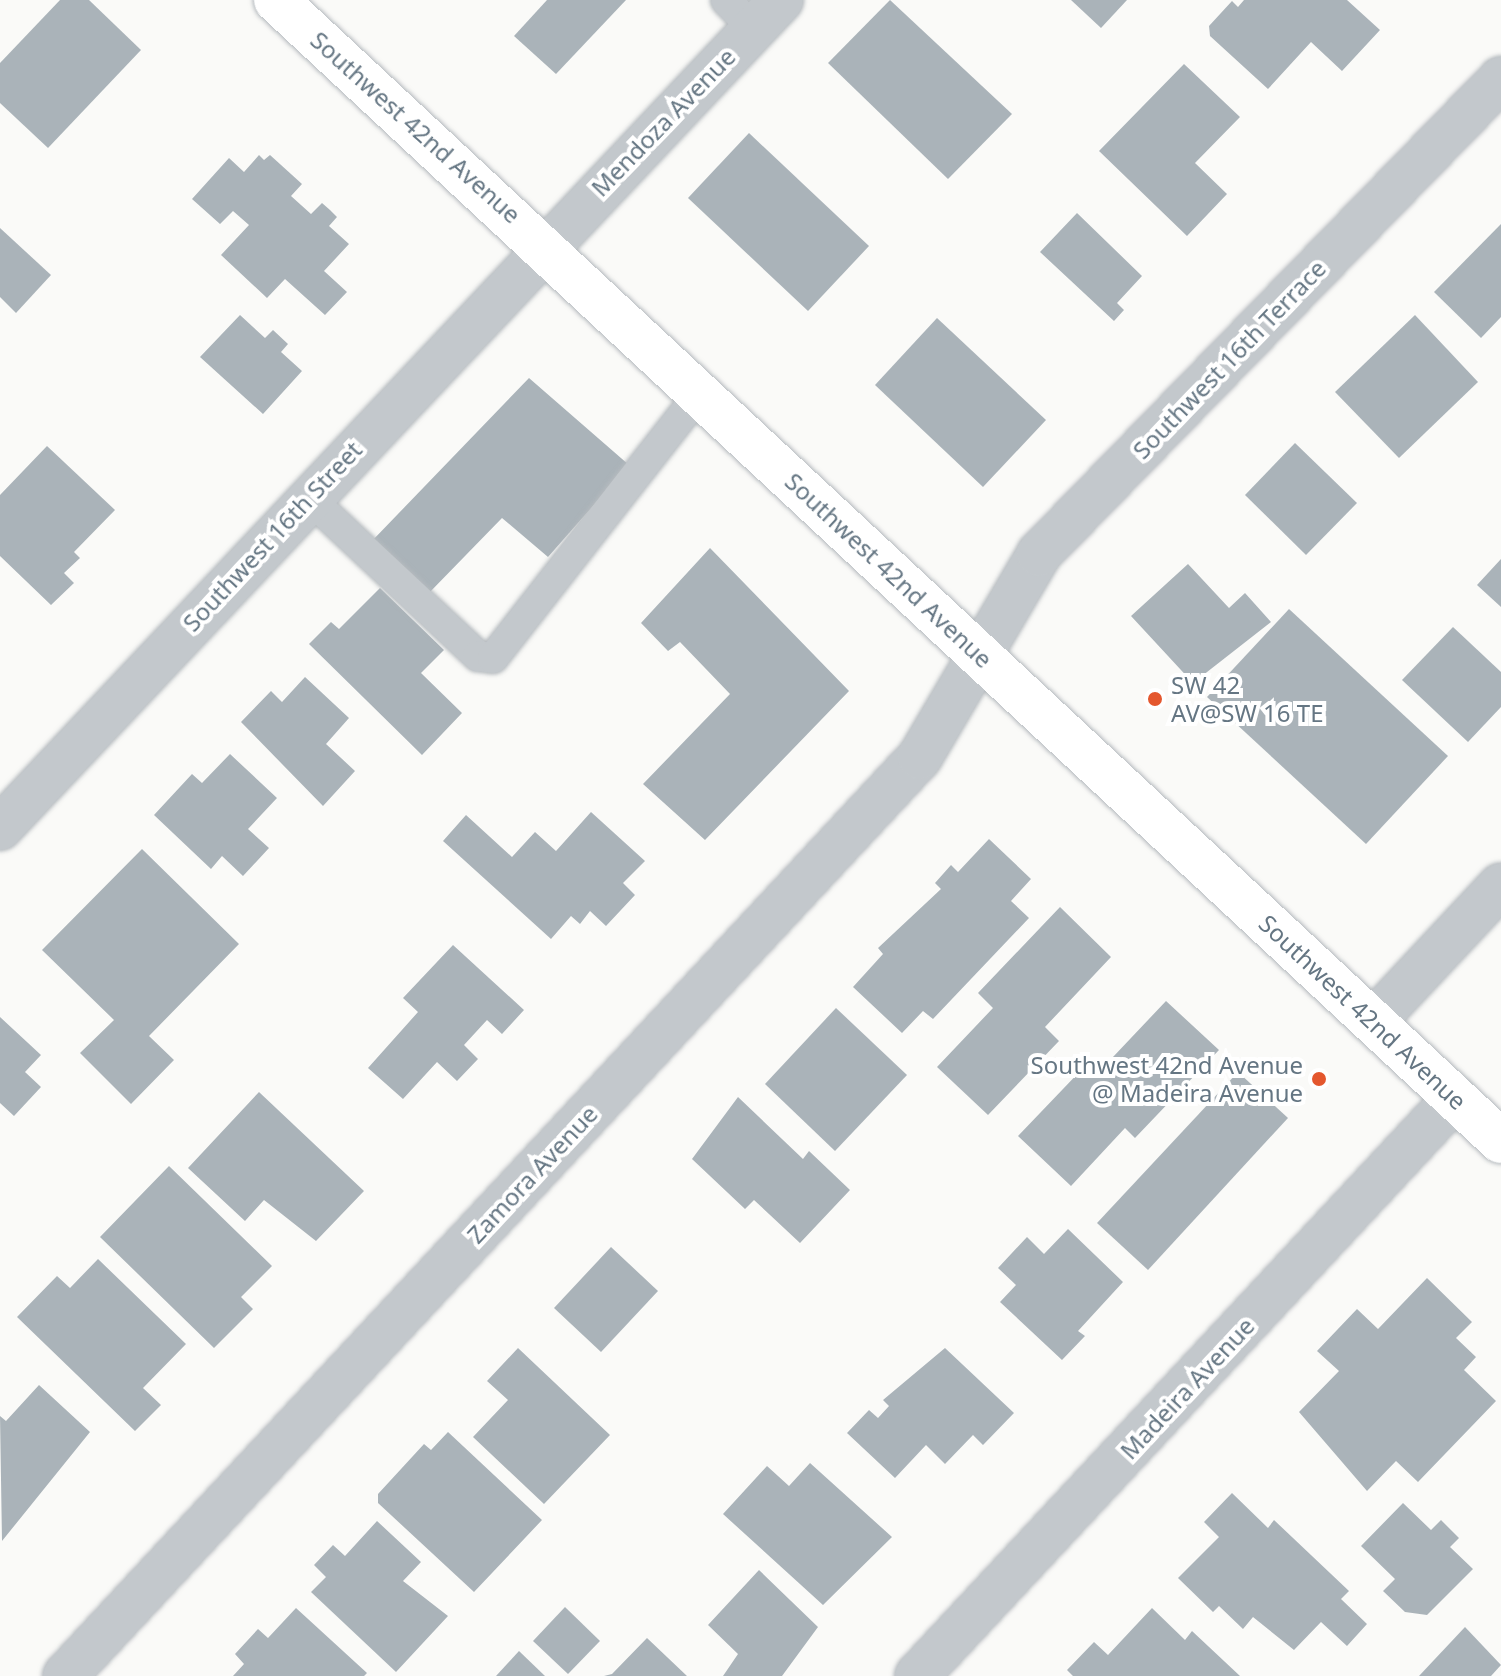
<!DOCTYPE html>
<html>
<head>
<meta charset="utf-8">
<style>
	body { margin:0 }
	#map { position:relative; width:1501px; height:1676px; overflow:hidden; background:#fafaf8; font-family:"Noto Sans",sans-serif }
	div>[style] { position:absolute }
	.building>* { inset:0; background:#aab3b9 }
	.roads { filter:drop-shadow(0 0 2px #b5babe) drop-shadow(0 0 2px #b5babe) }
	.lane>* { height:30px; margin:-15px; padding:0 15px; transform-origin:15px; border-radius:15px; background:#c3c8cc }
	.street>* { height:44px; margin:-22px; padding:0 22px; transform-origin:22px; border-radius:22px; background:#c3c8cc }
	.primary>* { height:44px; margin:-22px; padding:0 22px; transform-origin:22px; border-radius:22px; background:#fff }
	.dots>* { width:22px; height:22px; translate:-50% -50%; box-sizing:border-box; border:4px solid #fff; border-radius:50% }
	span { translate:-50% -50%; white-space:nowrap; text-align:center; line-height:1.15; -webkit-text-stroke:8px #fff; paint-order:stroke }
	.street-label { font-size:24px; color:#657683 }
	.poi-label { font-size:24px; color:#657683 }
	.left { translate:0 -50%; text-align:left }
	.right { translate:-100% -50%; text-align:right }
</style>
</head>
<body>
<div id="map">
	<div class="building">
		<div style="clip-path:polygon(60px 0,89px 0,141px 50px,48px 148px,0 103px,0 63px)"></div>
		<div style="clip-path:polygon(547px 0,626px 0,556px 74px,514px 36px)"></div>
		<div style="clip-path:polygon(890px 0,1012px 114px,948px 179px,828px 63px)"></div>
		<div style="clip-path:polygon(1071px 0,1127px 0,1101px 28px)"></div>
		<div style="clip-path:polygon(1244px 0,1347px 0,1380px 30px,1342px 71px,1311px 42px,1268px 89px,1210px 36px,1209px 26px,1232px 1px,1238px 7px)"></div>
		<div style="clip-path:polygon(1184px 64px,1240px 117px,1195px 163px,1227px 194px,1187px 236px,1099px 151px)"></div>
		<div style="clip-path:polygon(749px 133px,869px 246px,808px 311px,688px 198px)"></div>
		<div style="clip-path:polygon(259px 155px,264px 160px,270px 155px,302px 184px,291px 196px,311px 214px,322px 203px,330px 210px,337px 217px,329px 226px,349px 244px,324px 271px,347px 292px,325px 315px,285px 279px,267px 298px,221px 255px,249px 225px,233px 211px,220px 224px,192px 199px,229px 158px,244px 172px)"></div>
		<div style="clip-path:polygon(1077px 213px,1142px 276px,1117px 303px,1124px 310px,1114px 321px,1040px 252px)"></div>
		<div style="clip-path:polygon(1501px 224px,1501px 317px,1481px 338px,1434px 292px)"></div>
		<div style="clip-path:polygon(0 228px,51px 275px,16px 313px,0 297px)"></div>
		<div style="clip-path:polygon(240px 315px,265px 338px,273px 330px,288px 344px,281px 352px,302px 371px,263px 414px,200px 357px)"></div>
		<div style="clip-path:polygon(1415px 315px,1478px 382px,1399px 458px,1335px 392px)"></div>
		<div style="clip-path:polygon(937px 318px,1046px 420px,983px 487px,875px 385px)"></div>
		<div style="clip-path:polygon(529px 378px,629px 465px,548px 557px,502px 518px,428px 594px,371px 542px)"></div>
		<div style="clip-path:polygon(1295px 443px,1357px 503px,1306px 555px,1245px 495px)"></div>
		<div style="clip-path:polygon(47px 446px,115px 510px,74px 552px,80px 558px,64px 573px,74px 583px,51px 605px,0 556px,0 495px)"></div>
		<div style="clip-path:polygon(710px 548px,849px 691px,705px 840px,643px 784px,730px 694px,680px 642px,668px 651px,641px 623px)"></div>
		<div style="clip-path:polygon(1501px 559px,1501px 607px,1477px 585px)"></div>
		<div style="clip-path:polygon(1188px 564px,1229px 608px,1245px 593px,1271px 622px,1193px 683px,1131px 616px)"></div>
		<div style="clip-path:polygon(380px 588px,444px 650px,421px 673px,462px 713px,422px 755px,309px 644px,331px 622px,339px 629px)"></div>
		<div style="clip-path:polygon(1289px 609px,1448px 756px,1366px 844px,1207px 697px)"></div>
		<div style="clip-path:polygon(1453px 627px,1501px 672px,1501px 707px,1468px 742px,1402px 680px)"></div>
		<div style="clip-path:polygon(305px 677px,349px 718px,326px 744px,355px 771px,323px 806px,241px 722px,271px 691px,282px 702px)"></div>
		<div style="clip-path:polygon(230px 754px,277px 798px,248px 829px,269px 848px,243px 876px,222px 856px,211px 869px,154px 815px,192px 774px,202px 783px)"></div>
		<div style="clip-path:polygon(591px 812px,645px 861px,623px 883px,635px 895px,606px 926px,590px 911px,580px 924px,571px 916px,551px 939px,443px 841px,466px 815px,512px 857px,535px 832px,556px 851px)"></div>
		<div style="clip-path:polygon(989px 839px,1031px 879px,1011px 901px,1029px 918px,933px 1019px,923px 1011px,902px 1033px,853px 987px,883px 954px,878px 948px,941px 889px,935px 883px,951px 865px,958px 872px)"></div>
		<div style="clip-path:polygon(142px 849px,239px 944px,149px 1036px,174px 1060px,131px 1104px,80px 1053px,114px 1020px,42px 950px)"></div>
		<div style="clip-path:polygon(1060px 907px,1111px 957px,1045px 1027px,1059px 1041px,988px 1115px,937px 1067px,993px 1008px,978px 993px)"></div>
		<div style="clip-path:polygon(453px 945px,524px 1010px,502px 1034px,487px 1020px,464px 1045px,478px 1059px,457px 1081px,437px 1062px,403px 1099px,368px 1068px,418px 1012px,403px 998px)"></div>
		<div style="clip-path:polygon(1166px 1001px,1219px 1050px,1135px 1138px,1125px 1128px,1071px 1186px,1018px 1136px,1085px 1066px,1095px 1076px)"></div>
		<div style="clip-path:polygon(836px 1008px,907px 1075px,835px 1151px,765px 1084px)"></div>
		<div style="clip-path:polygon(0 1017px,41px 1055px,25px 1072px,41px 1087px,14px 1116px,0 1103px)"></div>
		<div style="clip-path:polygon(1238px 1072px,1288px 1118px,1148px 1270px,1097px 1223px)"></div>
		<div style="clip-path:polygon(259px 1092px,364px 1191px,316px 1241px,264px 1200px,245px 1221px,188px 1168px)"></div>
		<div style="clip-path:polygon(738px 1097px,803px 1159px,809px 1151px,850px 1190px,800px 1243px,754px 1200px,745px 1209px,692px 1159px)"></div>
		<div style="clip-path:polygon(169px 1166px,272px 1266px,241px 1297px,253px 1309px,214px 1348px,100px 1237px)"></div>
		<div style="clip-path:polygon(1068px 1229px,1123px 1282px,1078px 1331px,1085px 1336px,1062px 1360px,1000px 1302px,1016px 1285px,998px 1268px,1027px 1237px,1044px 1254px)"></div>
		<div style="clip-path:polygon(611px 1247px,658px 1291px,601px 1352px,554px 1308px)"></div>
		<div style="clip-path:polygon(98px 1259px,186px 1344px,143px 1388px,161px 1405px,135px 1431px,17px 1317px,57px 1276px,70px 1288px)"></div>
		<div style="clip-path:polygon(1427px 1278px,1472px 1322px,1456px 1338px,1476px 1357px,1464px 1370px,1496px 1401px,1418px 1482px,1396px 1461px,1367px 1491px,1299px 1412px,1339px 1371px,1317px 1351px,1357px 1309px,1378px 1329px)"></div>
		<div style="clip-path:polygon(518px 1348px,610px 1435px,544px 1504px,473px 1437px,508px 1400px,487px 1381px)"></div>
		<div style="clip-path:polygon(945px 1348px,1014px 1413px,983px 1445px,973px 1435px,945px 1464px,926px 1445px,895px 1478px,847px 1433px,869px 1410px,878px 1418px,889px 1406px,883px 1400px)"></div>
		<div style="clip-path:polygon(39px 1385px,90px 1432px,2px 1541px,0 1416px,6px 1421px)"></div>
		<div style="clip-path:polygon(448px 1432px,542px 1520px,474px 1592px,378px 1503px,378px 1494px,424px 1444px,431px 1450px)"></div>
		<div style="clip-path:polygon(810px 1463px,892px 1537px,823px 1605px,723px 1514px,767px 1466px,789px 1486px)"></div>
		<div style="clip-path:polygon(1232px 1493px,1268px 1528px,1274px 1520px,1349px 1591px,1341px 1599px,1367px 1624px,1347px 1646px,1321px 1622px,1294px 1650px,1253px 1617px,1243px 1629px,1219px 1606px,1213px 1612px,1178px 1578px,1219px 1537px,1204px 1522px)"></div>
		<div style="clip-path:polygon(1403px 1503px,1431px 1530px,1441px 1520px,1459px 1538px,1450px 1547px,1473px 1569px,1427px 1615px,1405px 1612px,1383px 1591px,1395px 1579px,1361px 1546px)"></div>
		<div style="clip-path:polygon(377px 1521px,421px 1562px,403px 1581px,448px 1616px,396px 1672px,311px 1592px,326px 1577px,314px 1565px,333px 1545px,345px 1556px)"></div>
		<div style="clip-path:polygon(759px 1570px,818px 1627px,782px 1676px,723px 1676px,738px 1654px,708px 1625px)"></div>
		<div style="clip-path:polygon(565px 1607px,600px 1641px,568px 1674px,533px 1641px)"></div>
		<div style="clip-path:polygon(296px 1608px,367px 1673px,364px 1676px,233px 1676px,244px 1664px,235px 1654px,258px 1629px,268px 1638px)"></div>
		<div style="clip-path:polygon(1152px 1608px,1185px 1640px,1192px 1631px,1240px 1676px,1073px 1676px,1067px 1670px,1094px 1642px,1108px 1655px)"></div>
		<div style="clip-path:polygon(1465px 1627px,1501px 1665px,1491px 1676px,1419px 1676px)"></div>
		<div style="clip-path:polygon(647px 1638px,687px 1676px,604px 1676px,612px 1674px)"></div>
		<div style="clip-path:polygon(519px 1651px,545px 1676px,496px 1676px)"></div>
	</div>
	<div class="roads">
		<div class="lane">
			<div style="left:726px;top:0;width:39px;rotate:46deg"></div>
			<div style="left:308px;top:497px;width:233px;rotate:43.1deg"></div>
			<div style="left:478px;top:656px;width:15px;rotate:8deg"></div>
			<div style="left:493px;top:658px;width:338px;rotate:-52deg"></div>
		</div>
		<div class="street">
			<div style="left:0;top:828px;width:1138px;rotate:-46.67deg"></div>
			<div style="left:1373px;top:1022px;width:187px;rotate:-46.9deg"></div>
			<div style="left:65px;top:1676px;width:1255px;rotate:-47.07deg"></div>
			<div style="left:920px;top:757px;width:235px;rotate:-59.6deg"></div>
			<div style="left:1039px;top:554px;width:663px;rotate:-45.79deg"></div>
			<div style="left:917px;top:1676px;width:790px;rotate:-47.05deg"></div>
		</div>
		<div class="primary">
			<div style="left:276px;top:0;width:1674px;rotate:42.97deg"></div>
		</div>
	</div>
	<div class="dots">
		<div style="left:1155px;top:699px;background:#e4572e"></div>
		<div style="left:1319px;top:1079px;background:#e4572e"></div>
	</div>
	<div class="street-label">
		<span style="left:663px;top:122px;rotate:-46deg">Mendoza Avenue</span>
		<span style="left:416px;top:127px;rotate:42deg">Southwest 42nd Avenue</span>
		<span style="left:1229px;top:359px;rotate:-46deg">Southwest 16th Terrace</span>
		<span style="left:272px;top:536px;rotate:-47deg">Southwest 16th Street</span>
		<span style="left:889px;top:570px;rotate:43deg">Southwest 42nd Avenue</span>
		<span style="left:1363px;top:1012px;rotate:43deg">Southwest 42nd Avenue</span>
		<span style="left:532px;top:1174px;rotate:-47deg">Zamora Avenue</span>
		<span style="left:1187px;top:1388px;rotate:-47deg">Madeira Avenue</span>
	</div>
	<div class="poi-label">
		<span class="left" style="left:1171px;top:699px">SW 42<br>AV@SW 16 TE</span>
		<span class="right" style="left:1303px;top:1079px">Southwest 42nd Avenue<br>@ Madeira Avenue</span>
	</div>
</div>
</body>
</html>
